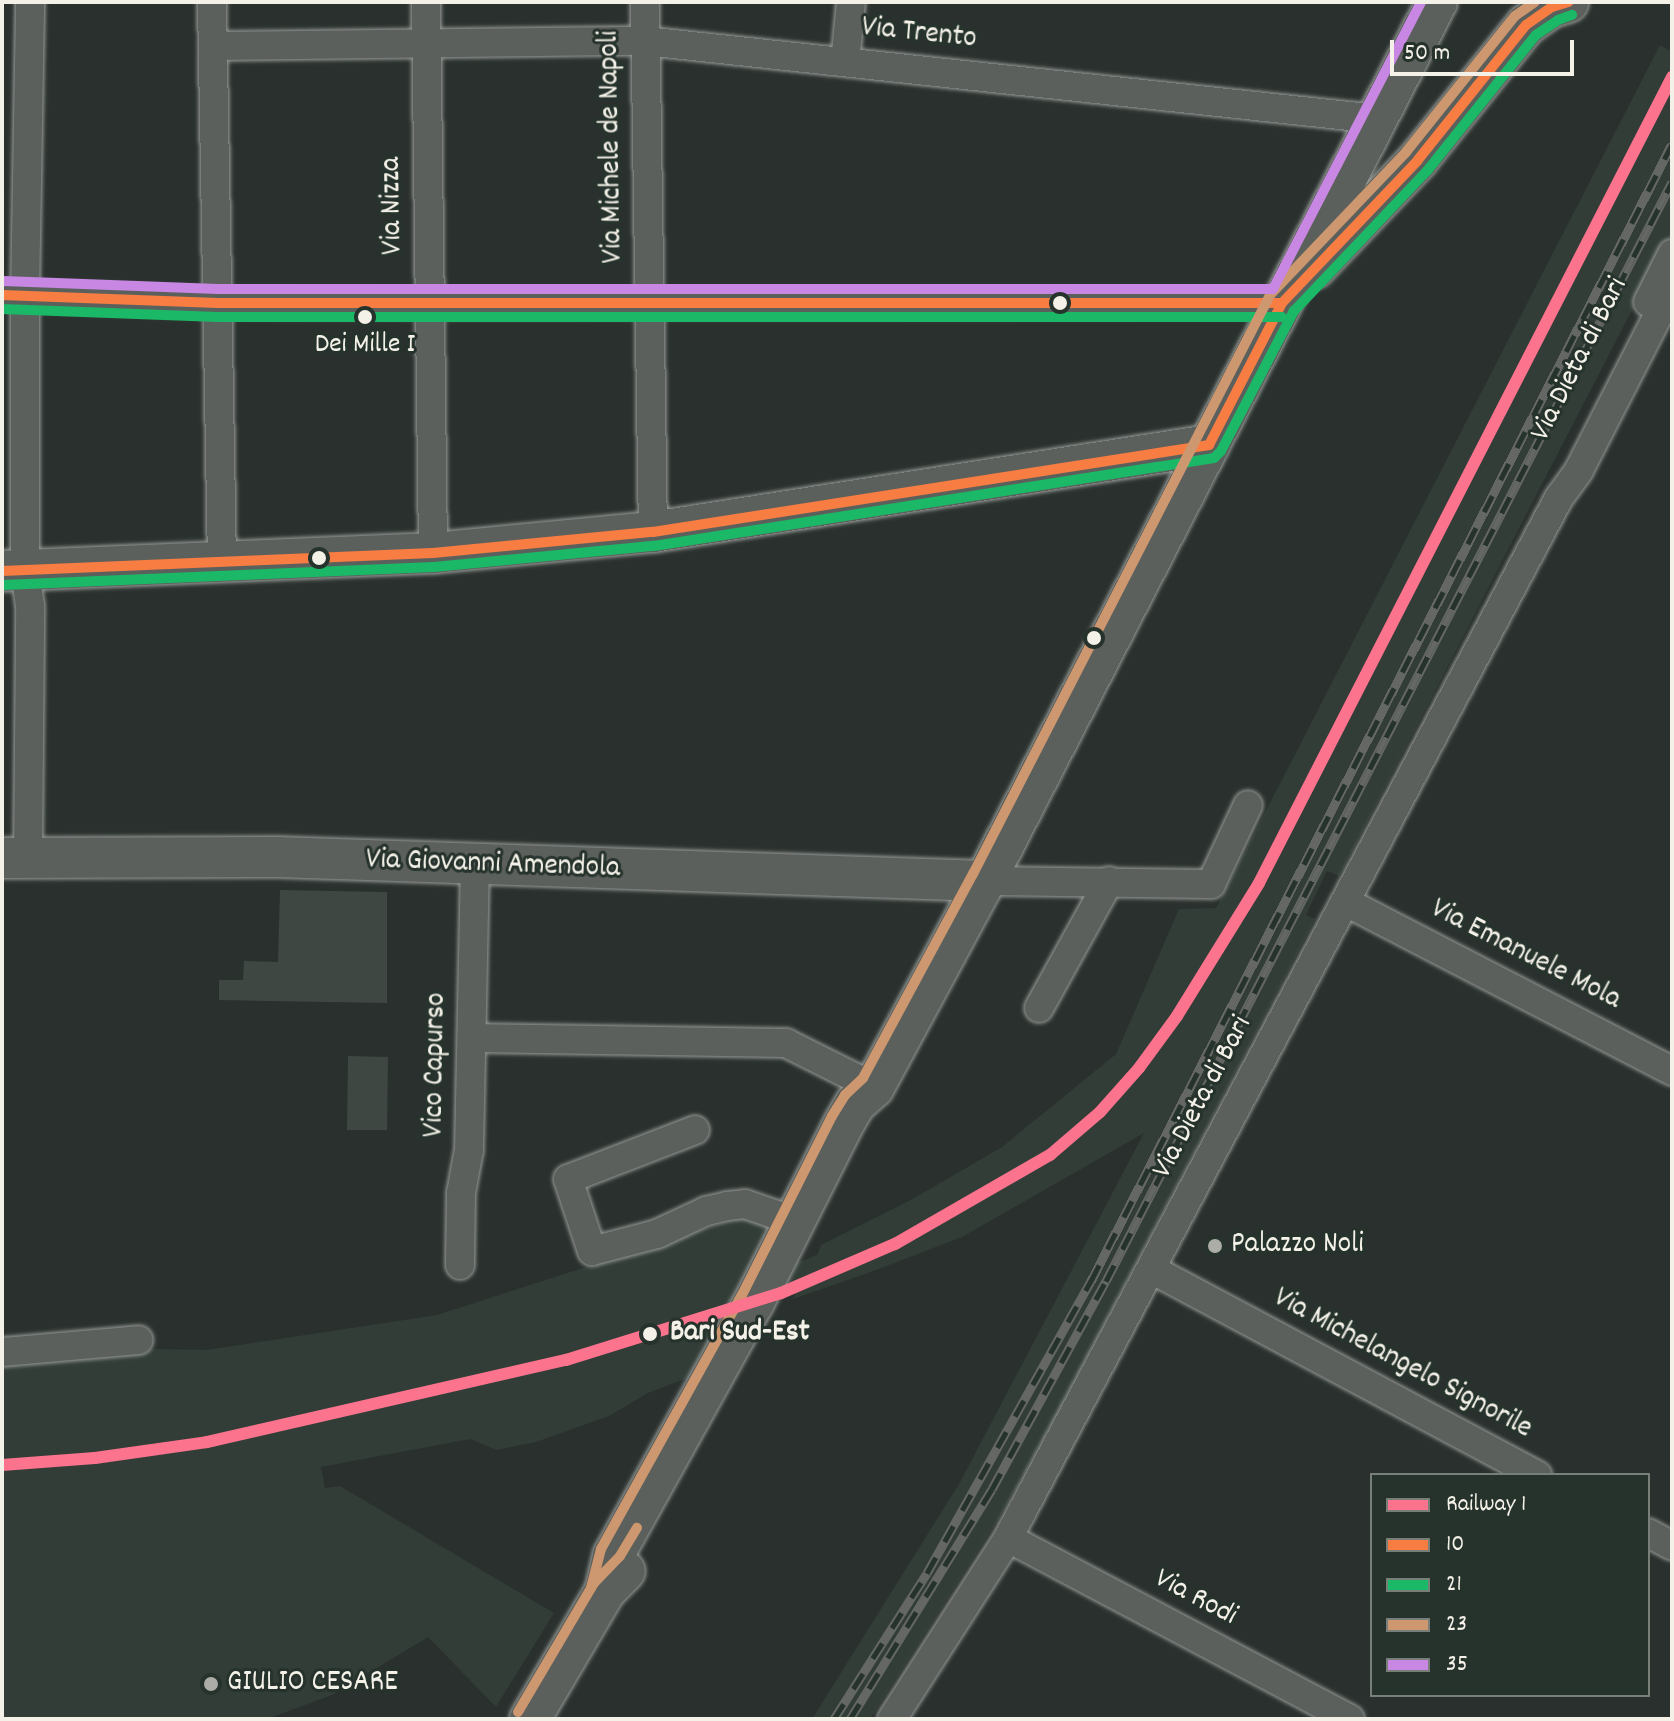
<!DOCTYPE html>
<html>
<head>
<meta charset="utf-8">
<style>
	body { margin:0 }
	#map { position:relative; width:1674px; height:1721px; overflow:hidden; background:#29302d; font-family:Dekko,sans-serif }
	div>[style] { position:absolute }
	.built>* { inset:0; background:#323d37 }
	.green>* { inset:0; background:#3e4742 }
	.roads { filter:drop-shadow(0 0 2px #969996) drop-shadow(0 0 2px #969996) }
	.minor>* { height:28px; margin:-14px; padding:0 14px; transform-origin:14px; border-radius:14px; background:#5c605c }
	.secondary>* { height:40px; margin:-20px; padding:0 20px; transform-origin:20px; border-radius:20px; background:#5c605c }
	.rail>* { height:9px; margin-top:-4.5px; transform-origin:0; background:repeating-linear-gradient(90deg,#26332d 0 18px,#646764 0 36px); box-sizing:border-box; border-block:2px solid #646764 }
	.bus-1>* { height:10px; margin:-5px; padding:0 5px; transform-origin:5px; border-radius:5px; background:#f77d43 }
	.bus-2>* { height:10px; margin:-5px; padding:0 5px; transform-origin:5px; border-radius:5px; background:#1ab867 }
	.bus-3>* { height:10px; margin:-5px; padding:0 5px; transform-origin:5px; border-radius:5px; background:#cd976f }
	.bus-4>* { height:10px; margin:-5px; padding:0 5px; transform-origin:5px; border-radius:5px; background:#c787e3 }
	.rail-1>* { height:12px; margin:-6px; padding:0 6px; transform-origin:6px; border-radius:6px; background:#fc738d }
	.dots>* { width:22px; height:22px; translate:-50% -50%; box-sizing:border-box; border:4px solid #26332d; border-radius:50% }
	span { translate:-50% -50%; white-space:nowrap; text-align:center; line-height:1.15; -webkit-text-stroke:6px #26332d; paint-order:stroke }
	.bus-label { font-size:28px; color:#f4f1e8 }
	.street-label { font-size:30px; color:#f4f1e8 }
	.poi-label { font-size:30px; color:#f4f1e8 }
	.left { translate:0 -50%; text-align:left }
	.stop-label { font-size:30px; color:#f4f1e8; font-weight:700 }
	.frame { position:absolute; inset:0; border:4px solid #f4f1e8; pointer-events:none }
	.legend { position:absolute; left:1370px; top:1473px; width:280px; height:224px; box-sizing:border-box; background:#26332d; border:2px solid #787f78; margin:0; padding:10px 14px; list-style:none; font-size:24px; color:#f4f1e8 }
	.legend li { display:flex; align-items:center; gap:16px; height:40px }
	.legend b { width:40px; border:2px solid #787f78 }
	.scale { position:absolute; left:1390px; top:40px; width:184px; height:36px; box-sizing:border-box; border:4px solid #f4f1e8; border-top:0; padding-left:10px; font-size:24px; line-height:28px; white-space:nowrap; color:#f4f1e8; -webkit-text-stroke:6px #26332d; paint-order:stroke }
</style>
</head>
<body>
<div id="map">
	<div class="built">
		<div style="clip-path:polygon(1660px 45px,1672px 52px,1672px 233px,1339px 876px,1327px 871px,1306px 915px,1315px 919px,1054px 1420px,1002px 1513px,870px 1719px,812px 1719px,959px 1484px,1144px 1133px,962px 1237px,868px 1273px,793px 1299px,795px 1293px,720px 1320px,693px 1376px,648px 1393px,609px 1416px,536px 1442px,497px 1450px,470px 1439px,321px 1467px,325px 1488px,340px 1486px,554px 1613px,496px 1707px,428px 1637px,332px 1695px,267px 1719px,2px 1719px,2px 1361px,149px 1349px,206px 1350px,437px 1315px,741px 1217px,782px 1226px,757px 1278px,817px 1255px,821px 1245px,909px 1201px,1002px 1147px,1116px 1054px,1179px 909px,1216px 908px)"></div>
	</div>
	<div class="green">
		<div style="clip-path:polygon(280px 890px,387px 892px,387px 1003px,219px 1000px,219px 980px,243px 980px,244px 961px,278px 962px)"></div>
		<div style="clip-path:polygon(348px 1056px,388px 1057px,387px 1130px,347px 1130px)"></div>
	</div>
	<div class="roads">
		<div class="minor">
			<div style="left:212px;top:2px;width:560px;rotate:88.98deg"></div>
			<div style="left:426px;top:2px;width:551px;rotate:89.27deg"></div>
			<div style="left:645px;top:2px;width:530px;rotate:89.14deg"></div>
			<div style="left:213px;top:46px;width:432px;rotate:-0.7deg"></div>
			<div style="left:645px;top:41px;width:736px;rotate:6.08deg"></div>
			<div style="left:845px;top:62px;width:60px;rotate:-84.3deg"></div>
			<div style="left:2px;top:295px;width:216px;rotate:2.1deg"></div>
			<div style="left:218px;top:303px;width:211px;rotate:0.3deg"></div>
			<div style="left:429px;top:304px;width:853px;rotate:-0.07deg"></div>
			<div style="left:1648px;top:302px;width:54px;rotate:-63.4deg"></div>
			<div style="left:28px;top:858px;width:252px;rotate:-89.5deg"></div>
			<div style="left:30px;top:606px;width:36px;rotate:-98deg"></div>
			<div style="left:25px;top:570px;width:275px;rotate:-90deg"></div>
			<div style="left:25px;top:295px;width:293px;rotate:-89deg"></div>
			<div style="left:985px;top:881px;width:226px;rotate:0.8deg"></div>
			<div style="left:1211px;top:884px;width:87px;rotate:-64.9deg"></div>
			<div style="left:1346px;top:902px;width:367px;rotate:27.4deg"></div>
			<div style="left:1039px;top:1008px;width:145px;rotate:-61.1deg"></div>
			<div style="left:472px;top:1038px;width:314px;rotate:0.9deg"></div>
			<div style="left:786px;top:1043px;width:98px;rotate:26.6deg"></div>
			<div style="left:695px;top:1130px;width:136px;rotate:158.9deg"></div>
			<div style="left:568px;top:1179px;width:76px;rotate:71.6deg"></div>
			<div style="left:592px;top:1251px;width:67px;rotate:-14.7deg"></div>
			<div style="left:657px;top:1234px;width:54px;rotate:-25.1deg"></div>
			<div style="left:706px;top:1211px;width:22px;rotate:-13deg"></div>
			<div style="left:727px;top:1206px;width:18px;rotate:-6deg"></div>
			<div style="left:745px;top:1204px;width:52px;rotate:19.1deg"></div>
			<div style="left:460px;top:1265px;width:72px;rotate:-89.2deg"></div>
			<div style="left:461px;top:1193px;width:44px;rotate:-79.5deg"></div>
			<div style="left:469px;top:1150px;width:284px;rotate:-88.8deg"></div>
			<div style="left:1151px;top:1269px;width:438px;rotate:28.1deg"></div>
			<div style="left:2px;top:1352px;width:137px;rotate:-5deg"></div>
			<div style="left:1648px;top:1533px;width:27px;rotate:28deg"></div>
			<div style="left:1008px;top:1538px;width:387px;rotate:27.9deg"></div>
			<div style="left:892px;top:1719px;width:215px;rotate:-57.3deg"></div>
			<div style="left:1008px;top:1538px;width:1177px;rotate:-62.09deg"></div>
			<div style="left:1559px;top:498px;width:34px;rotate:-54deg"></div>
			<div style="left:1579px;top:470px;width:204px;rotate:-62.9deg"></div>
		</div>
		<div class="secondary">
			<div style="left:1315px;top:268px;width:148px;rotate:-46.4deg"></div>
			<div style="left:1417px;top:161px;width:174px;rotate:-51.3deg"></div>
			<div style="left:1526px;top:25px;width:32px;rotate:-35deg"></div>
			<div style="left:1552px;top:7px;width:17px;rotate:-17deg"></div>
			<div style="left:2px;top:571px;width:431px;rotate:-2.4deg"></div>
			<div style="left:433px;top:553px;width:221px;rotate:-5.5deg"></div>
			<div style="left:653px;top:532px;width:563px;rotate:-8.89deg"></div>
			<div style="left:2px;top:858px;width:275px;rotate:-0.2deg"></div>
			<div style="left:277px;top:857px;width:708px;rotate:1.94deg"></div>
			<div style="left:605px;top:1591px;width:36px;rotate:-77deg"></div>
			<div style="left:613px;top:1556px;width:291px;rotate:-61deg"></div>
			<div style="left:754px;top:1302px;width:200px;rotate:-63.3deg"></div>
			<div style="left:844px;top:1123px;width:22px;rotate:-60deg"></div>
			<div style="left:855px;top:1104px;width:25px;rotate:-42deg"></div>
			<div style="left:874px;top:1087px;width:234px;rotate:-61.7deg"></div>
			<div style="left:985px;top:881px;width:988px;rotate:-62.79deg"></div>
			<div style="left:530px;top:1719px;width:148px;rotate:-59.6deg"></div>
			<div style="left:605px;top:1591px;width:28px;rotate:-45deg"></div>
		</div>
	</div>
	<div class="rail">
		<div style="left:834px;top:1719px;width:173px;rotate:-57.5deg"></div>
		<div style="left:927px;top:1573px;width:335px;rotate:-60.7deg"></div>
		<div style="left:1091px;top:1281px;width:1277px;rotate:-62.93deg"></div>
		<div style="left:850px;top:1719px;width:270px;rotate:-58.3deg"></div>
		<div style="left:992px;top:1489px;width:237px;rotate:-61.3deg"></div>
		<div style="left:1106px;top:1281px;width:1236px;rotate:-62.75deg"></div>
	</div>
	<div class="bus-1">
		<div style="left:2px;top:295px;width:216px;rotate:2.1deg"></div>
		<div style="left:218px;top:303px;width:1064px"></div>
		<div style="left:2px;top:571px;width:431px;rotate:-2.4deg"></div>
		<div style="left:433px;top:553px;width:221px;rotate:-5.5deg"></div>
		<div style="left:653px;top:532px;width:563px;rotate:-8.89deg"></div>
		<div style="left:1209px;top:445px;width:160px;rotate:-62.8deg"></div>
		<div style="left:1282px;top:303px;width:196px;rotate:-46.4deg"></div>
		<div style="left:1417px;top:161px;width:174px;rotate:-51.3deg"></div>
		<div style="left:1526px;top:25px;width:32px;rotate:-35deg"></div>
		<div style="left:1552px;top:7px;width:17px;rotate:-17deg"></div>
	</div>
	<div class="bus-2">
		<div style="left:2px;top:309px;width:216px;rotate:2.1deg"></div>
		<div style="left:218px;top:317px;width:1064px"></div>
		<div style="left:3px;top:585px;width:431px;rotate:-2.4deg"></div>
		<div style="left:434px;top:567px;width:221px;rotate:-5.5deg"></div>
		<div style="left:654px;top:546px;width:567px;rotate:-8.93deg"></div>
		<div style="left:1214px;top:458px;width:10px;rotate:-45deg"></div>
		<div style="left:1221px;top:451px;width:158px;rotate:-62.5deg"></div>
		<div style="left:1294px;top:311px;width:193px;rotate:-46.5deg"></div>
		<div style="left:1427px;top:171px;width:174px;rotate:-51.3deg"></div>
		<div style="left:1536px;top:35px;width:27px;rotate:-34deg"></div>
		<div style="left:1558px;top:20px;width:15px;rotate:-20deg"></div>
	</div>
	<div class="bus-3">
		<div style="left:591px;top:1588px;width:40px;rotate:-75.6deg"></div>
		<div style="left:601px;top:1549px;width:291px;rotate:-61deg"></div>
		<div style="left:742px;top:1295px;width:200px;rotate:-63.3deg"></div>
		<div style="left:832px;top:1116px;width:25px;rotate:-58deg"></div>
		<div style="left:845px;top:1095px;width:25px;rotate:-43deg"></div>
		<div style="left:863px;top:1078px;width:232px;rotate:-61.7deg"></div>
		<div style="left:973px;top:874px;width:651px;rotate:-62.84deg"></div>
		<div style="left:1270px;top:295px;width:197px;rotate:-46.4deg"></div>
		<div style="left:1406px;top:152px;width:174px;rotate:-51.3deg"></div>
		<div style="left:1515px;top:16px;width:24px;rotate:-35deg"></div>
		<div style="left:518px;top:1712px;width:150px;rotate:-59.5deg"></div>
		<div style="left:594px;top:1583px;width:37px;rotate:-46deg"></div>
		<div style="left:620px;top:1556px;width:33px;rotate:-59deg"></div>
	</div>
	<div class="bus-4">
		<div style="left:3px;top:281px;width:215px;rotate:2.1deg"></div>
		<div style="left:218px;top:289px;width:1055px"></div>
		<div style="left:1273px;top:289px;width:323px;rotate:-62.7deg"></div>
	</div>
	<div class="rail-1">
		<div style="left:2px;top:1465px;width:93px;rotate:-4.3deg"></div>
		<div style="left:95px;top:1458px;width:113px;rotate:-8.1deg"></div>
		<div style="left:207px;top:1442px;width:368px;rotate:-12.9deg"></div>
		<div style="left:566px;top:1360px;width:225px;rotate:-17.3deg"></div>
		<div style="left:781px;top:1293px;width:124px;rotate:-23.3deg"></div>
		<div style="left:895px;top:1244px;width:179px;rotate:-29.9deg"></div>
		<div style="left:1050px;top:1155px;width:66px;rotate:-40.7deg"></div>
		<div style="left:1100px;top:1112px;width:59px;rotate:-48.4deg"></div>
		<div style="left:1139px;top:1068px;width:64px;rotate:-53.8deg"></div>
		<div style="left:1177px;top:1016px;width:156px;rotate:-58.3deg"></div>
		<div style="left:1259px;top:883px;width:906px;rotate:-62.87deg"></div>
	</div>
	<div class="dots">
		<div style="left:1060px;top:303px;background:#f4f1e8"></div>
		<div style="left:365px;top:317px;background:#f4f1e8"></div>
		<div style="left:319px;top:558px;background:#f4f1e8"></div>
		<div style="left:1094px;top:638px;background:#f4f1e8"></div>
		<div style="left:1215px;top:1246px;background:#adada7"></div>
		<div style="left:650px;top:1334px;background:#f4f1e8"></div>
		<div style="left:211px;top:1684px;background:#adada7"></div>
	</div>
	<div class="bus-label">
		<span style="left:365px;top:346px">Dei Mille I</span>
	</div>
	<div class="street-label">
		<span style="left:919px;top:35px;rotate:6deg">Via Trento</span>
		<span style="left:613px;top:147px;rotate:-91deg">Via Michele de Napoli</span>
		<span style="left:394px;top:206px;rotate:-91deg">Via Nizza</span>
		<span style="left:1581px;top:360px;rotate:-63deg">Via Dieta di Bari</span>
		<span style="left:493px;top:866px;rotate:2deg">Via Giovanni Amendola</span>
		<span style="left:1525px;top:956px;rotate:27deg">Via Emanuele Mola</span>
		<span style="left:437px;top:1065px;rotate:-89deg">Vico Capurso</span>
		<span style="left:1204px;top:1098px;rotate:-62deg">Via Dieta di Bari</span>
		<span style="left:1402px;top:1365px;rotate:28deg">Via Michelangelo Signorile</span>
		<span style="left:1195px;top:1599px;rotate:28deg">Via Rodi</span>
	</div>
	<div class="poi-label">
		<span class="left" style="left:1231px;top:1246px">Palazzo Noli</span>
		<span class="left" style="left:227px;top:1684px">GIULIO CESARE</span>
	</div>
	<div class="stop-label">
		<span class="left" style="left:670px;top:1334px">Bari Sud-Est</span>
	</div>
	<div class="frame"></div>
	<ul class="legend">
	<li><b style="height:10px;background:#fc738d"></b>Railway 1</li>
	<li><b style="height:10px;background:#f77d43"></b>10</li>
	<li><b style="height:10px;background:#1ab867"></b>21</li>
	<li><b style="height:10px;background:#cd976f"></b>23</li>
	<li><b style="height:10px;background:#c787e3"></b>35</li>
	</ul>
	<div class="scale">50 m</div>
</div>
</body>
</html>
